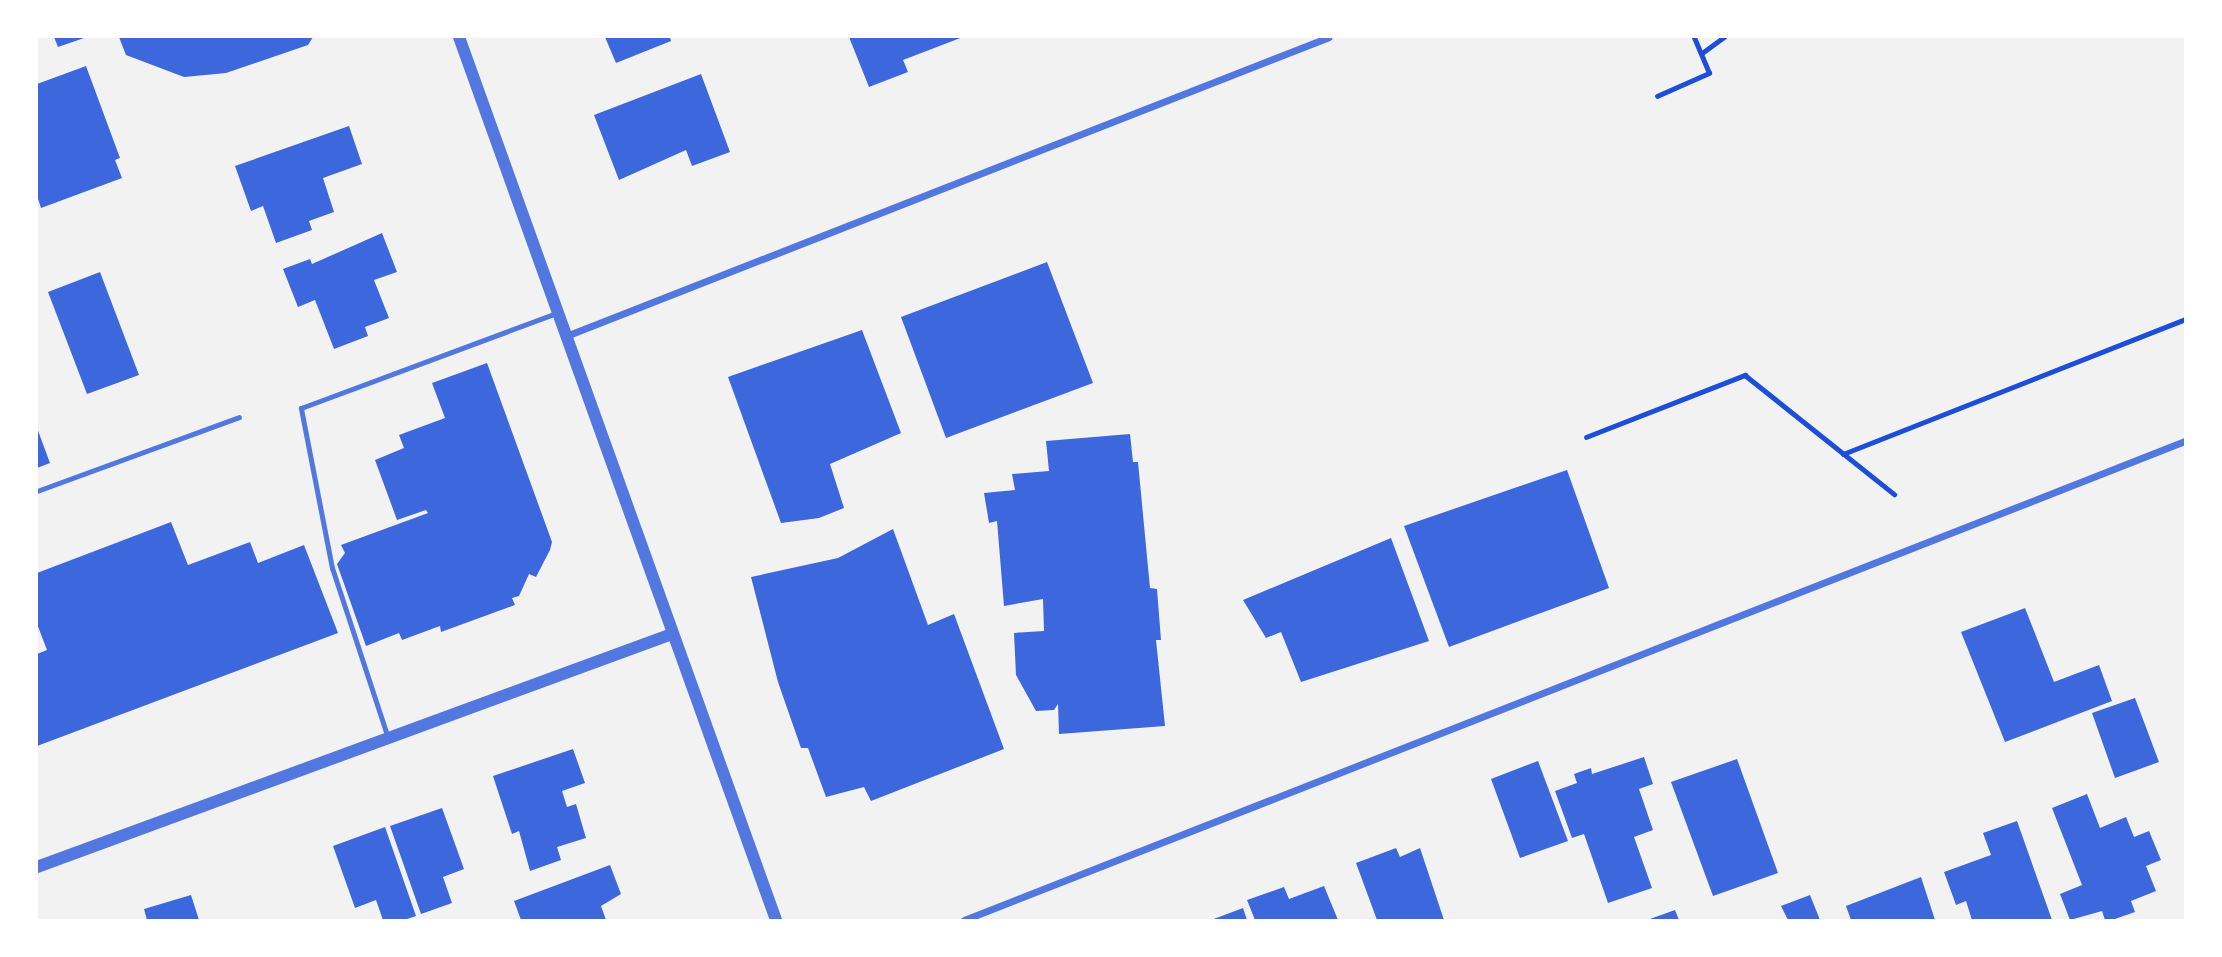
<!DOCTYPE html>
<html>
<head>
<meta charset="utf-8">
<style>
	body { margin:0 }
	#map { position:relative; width:2222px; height:957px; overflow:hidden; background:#f2f2f2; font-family:"DM Sans",sans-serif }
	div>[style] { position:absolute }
	.building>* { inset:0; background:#3d67dc }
	.path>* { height:4.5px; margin:-2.25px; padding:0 2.25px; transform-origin:2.25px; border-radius:2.25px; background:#1d4ed8 }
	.service>* { height:5px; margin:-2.5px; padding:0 2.5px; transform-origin:2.5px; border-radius:2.5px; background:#5277de }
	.minor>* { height:7px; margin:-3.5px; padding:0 3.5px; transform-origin:3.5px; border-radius:3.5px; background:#5277de }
	.tertiary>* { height:12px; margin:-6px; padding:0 6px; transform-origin:6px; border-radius:6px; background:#5277de }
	span { translate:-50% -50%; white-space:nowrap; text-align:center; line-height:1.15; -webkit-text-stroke:7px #fff; paint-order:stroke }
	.frame { position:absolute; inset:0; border:38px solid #fff; pointer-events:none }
</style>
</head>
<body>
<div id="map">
	<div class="building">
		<div style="clip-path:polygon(54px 37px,87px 37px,58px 47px)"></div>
		<div style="clip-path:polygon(119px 37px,313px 37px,308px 45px,226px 73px,184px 77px,126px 55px)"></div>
		<div style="clip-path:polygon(605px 37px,670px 37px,671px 41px,616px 63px)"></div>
		<div style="clip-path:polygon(849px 37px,963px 37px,903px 60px,908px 72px,869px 87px)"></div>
		<div style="clip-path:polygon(86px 66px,120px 158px,115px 160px,122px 178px,41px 208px,37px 196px,37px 84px)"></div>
		<div style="clip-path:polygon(701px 74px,730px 152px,692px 166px,686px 150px,619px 180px,594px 115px)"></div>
		<div style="clip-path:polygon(349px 126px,362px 164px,323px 178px,334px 212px,309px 221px,312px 230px,276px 243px,263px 206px,251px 211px,235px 166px)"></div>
		<div style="clip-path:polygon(382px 233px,397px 272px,374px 280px,389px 318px,365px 327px,368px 336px,334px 349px,315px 300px,298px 307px,283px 269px,310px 259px,312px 264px)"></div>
		<div style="clip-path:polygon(1047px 262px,1093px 383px,946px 438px,901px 317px)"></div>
		<div style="clip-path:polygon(100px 272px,139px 375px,87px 394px,48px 292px)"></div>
		<div style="clip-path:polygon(862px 330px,901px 433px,830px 464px,844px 508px,819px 518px,781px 523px,728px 377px)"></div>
		<div style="clip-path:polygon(487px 363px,552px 542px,550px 550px,536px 577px,529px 574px,519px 596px,512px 598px,515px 605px,441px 632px,440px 626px,402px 640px,399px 633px,366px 646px,337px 564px,345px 553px,341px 545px,428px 513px,426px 510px,397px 520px,375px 460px,404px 448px,399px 435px,445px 418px,432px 383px)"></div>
		<div style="clip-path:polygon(37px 428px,50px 463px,37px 468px)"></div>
		<div style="clip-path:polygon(1130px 434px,1133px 462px,1138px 462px,1150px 588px,1157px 589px,1161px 640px,1156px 640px,1165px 726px,1059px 734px,1058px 704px,1054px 710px,1036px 711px,1016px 675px,1014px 633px,1044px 631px,1043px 599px,1004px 606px,997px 521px,989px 523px,984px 493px,1015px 490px,1012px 474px,1049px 471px,1046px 441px)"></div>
		<div style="clip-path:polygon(1567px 470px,1609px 588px,1449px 647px,1404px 526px)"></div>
		<div style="clip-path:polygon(171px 522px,188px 565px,250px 542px,258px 563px,304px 545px,338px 633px,37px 746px,37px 654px,47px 650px,37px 624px,37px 573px)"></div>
		<div style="clip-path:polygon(893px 529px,928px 625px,954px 614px,1004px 749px,871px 801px,864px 787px,826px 797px,808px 748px,801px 748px,778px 682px,751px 577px,838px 558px)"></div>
		<div style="clip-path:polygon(1391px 538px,1429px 641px,1301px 682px,1281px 632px,1266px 638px,1243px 600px)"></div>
		<div style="clip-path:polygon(2025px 608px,2054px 682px,2099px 665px,2112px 701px,2005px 742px,1961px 632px)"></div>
		<div style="clip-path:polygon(2135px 698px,2159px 762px,2115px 778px,2092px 713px)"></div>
		<div style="clip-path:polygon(573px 749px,585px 783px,562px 791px,567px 807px,576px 804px,586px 838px,557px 847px,561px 860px,530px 871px,519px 831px,512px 834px,493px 776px)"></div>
		<div style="clip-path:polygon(1644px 757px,1653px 784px,1639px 789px,1653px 830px,1634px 837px,1652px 888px,1608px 903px,1584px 834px,1572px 838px,1555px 791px,1577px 783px,1574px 774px,1591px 768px,1592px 774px)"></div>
		<div style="clip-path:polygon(1737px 759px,1778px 873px,1713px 896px,1671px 782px)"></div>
		<div style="clip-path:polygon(1538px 761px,1568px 841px,1520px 858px,1491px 779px)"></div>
		<div style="clip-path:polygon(2087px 794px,2100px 828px,2126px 817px,2134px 837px,2149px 831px,2161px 860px,2146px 866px,2156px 891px,2131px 901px,2135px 912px,2112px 920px,2105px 920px,2102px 911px,2070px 920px,2060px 894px,2082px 885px,2052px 808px)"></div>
		<div style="clip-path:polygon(442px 808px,464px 869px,443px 877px,452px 903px,421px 914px,390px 826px)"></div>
		<div style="clip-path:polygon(2017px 821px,2052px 920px,1972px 920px,1966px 901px,1956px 905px,1944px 872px,1991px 855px,1983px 833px)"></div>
		<div style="clip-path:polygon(385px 827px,416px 916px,404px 920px,383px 920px,376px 900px,355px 908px,333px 846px)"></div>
		<div style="clip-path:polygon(1396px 848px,1400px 857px,1420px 848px,1444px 920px,1377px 920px,1356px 863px)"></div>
		<div style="clip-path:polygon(610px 865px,621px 894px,601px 906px,606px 920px,521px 920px,514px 901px)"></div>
		<div style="clip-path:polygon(1921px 877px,1935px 920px,1851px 920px,1846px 906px)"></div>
		<div style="clip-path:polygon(1324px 886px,1338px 920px,1255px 920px,1247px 900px,1284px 887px,1289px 899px)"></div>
		<div style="clip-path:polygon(191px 895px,199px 920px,147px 920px,144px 909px)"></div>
		<div style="clip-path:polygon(1810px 895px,1820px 920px,1788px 920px,1781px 906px)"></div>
		<div style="clip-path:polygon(1243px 908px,1247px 920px,1211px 920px)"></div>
		<div style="clip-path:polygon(1675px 910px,1679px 920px,1647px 920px)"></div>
	</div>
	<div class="path">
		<div style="left:1702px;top:53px;width:27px;rotate:-36deg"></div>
		<div style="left:1657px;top:96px;width:57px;rotate:-23.9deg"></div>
		<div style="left:1709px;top:73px;width:39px;rotate:-113deg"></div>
		<div style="left:1586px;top:437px;width:171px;rotate:-21.3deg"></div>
		<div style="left:1745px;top:375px;width:191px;rotate:38.6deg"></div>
		<div style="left:1843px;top:454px;width:368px;rotate:-21.5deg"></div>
	</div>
	<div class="service">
		<div style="left:37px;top:491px;width:215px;rotate:-20.1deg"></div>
		<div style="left:388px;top:738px;width:179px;rotate:-108.2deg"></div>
		<div style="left:332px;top:568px;width:163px;rotate:-101deg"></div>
		<div style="left:301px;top:408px;width:273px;rotate:-20.4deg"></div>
	</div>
	<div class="minor">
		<div style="left:566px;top:336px;width:819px;rotate:-21.4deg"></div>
		<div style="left:964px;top:920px;width:1312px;rotate:-21.42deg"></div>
	</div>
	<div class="tertiary">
		<div style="left:459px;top:37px;width:938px;rotate:70.25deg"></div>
		<div style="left:37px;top:867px;width:676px;rotate:-20.15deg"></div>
	</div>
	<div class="frame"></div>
</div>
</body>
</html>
